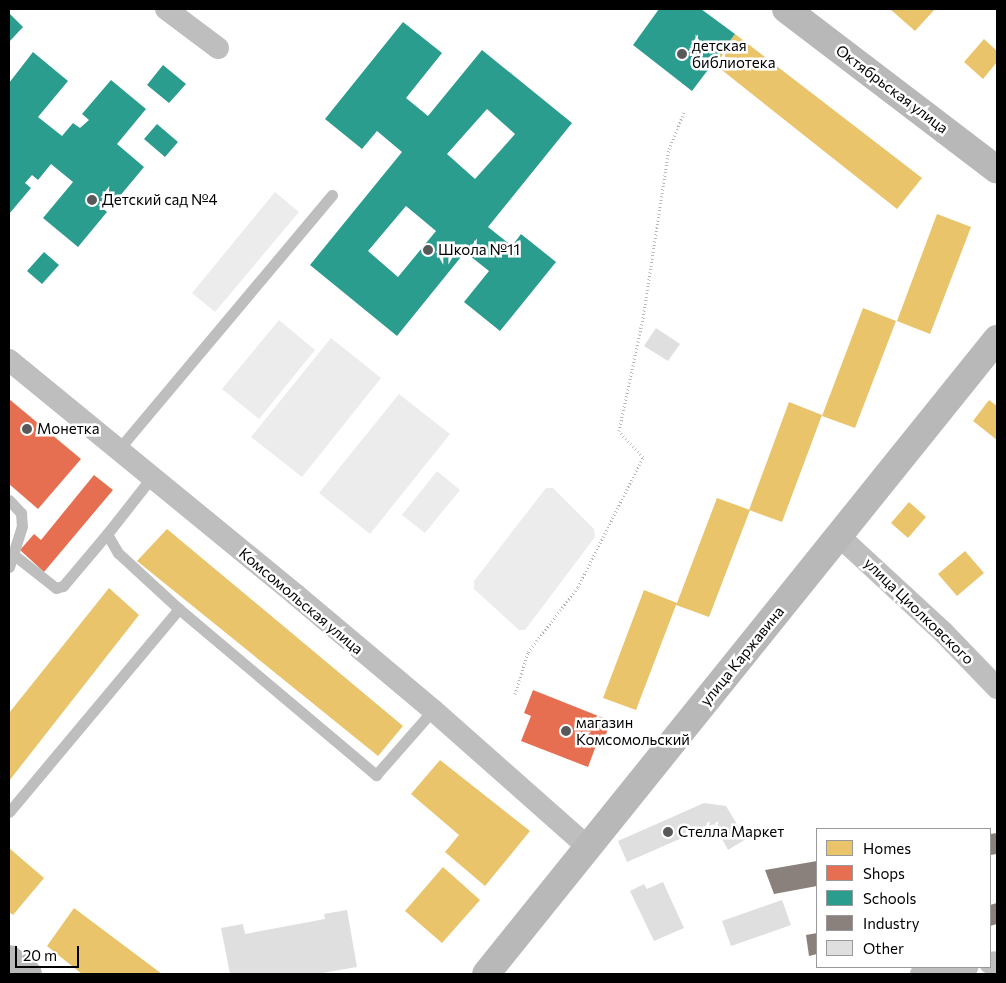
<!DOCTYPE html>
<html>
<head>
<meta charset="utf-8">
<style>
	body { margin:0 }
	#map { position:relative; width:1006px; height:983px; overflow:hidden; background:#fff; font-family:Commissioner,sans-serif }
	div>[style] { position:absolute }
	.green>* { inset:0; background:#ececec }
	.homes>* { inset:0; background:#e9c46a }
	.shops>* { inset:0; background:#e76f51 }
	.schools>* { inset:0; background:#2a9d8f }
	.industry>* { inset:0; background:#8a817c }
	.building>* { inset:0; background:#dfdfdf }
	.path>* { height:3px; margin-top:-1.5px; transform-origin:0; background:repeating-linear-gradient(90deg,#b9b9b9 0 1px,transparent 0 3.5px) }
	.lane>* { height:11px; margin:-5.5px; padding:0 5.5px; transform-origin:5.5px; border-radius:5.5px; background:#bebebe }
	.street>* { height:22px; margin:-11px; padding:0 11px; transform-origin:11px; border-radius:11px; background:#bebebe }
	.secondary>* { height:28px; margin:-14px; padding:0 14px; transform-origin:14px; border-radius:14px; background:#b8b8b8 }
	.dots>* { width:14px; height:14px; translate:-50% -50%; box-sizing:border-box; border:2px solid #fff; border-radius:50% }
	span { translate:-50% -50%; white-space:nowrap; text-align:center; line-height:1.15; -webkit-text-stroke:5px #fff; paint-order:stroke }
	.poi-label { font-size:15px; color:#000 }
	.left { translate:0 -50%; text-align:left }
	.street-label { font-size:15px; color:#000 }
	.frame { position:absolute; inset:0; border:10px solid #000; pointer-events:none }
	.legend { position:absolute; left:816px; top:828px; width:175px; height:140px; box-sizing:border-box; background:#fff; border:1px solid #999; margin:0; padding:6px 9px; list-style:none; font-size:15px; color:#000 }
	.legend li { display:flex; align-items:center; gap:10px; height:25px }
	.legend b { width:25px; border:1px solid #999 }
	.scale { position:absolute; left:15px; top:946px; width:64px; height:22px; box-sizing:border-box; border:2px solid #000; border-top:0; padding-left:6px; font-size:15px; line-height:18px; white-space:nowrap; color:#000; -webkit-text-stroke:4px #fff; paint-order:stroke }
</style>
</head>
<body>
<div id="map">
	<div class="green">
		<div style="clip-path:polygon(275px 192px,299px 212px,215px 312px,192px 293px)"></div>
		<div style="clip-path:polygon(279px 320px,315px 350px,259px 419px,222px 389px)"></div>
		<div style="clip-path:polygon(331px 338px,381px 378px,302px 477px,251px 437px)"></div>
		<div style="clip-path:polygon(399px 394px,450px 434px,370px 534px,319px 493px)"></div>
		<div style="clip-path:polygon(437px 471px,460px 490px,425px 533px,402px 515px)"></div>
		<div style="clip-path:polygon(546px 488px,553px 488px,594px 529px,595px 537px,525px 630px,519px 630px,474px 589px,474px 581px)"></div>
	</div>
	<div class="homes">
		<div style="clip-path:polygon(890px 9px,935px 9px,915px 31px)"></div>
		<div style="clip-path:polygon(735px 34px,922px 178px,897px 209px,713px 63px)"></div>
		<div style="clip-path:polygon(984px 39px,997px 51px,997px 62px,983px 79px,964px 62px)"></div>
		<div style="clip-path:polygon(937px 214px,971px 227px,930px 334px,897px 321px)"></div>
		<div style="clip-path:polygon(863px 308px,896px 321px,855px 428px,822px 416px)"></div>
		<div style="clip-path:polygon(989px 400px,997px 406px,997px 440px,973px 421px)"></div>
		<div style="clip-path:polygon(789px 402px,822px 415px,782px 522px,749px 510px)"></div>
		<div style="clip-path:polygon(717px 498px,750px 510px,709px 617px,676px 605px,636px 710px,603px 698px,644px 590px,677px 603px)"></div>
		<div style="clip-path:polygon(909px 502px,926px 517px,908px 538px,891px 523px)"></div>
		<div style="clip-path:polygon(167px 529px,403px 726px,378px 756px,137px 561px)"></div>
		<div style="clip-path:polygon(965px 551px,984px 573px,957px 596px,938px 574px)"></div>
		<div style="clip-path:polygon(109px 588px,139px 615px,9px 781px,9px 713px)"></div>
		<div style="clip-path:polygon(440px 760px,530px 831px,485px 886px,445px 852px,459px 835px,411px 794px)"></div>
		<div style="clip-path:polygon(9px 848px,44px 878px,13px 915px,9px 912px)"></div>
		<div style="clip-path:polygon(443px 867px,480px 900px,442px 943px,405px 911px)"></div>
		<div style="clip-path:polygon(74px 908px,162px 974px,82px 974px,47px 946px)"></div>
	</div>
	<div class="shops">
		<div style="clip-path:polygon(9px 399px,81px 459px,38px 509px,9px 484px)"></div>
		<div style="clip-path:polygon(94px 475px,113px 490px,44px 572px,20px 550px,34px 534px,41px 540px)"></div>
		<div style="clip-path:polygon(533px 690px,611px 721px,602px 745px,597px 743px,588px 767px,521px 741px,531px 716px,524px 713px)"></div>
	</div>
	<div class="schools">
		<div style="clip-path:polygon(659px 9px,701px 9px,735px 34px,692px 91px,633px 45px)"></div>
		<div style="clip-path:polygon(9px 13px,23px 27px,9px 42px)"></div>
		<div style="clip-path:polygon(evenodd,403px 22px,442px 53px,406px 98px,428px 116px,482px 50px,572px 123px,488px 227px,512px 246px,521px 234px,556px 262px,500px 331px,464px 302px,489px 271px,465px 252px,397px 336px,310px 265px,402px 152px,377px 131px,362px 149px,325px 119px,403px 22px,487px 109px,515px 134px,475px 179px,447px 154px,487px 109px,403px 22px,406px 206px,436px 231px,398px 277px,368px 251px,406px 206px)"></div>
		<div style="clip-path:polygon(33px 52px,68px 81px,38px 117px,62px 136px,73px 123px,80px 128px,89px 120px,82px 114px,111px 80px,146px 109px,117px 144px,144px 167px,114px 203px,107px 197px,100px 206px,107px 212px,78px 247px,43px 218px,73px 182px,51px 164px,38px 180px,32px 175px,25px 183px,31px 188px,9px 214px,9px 83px)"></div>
		<div style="clip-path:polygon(163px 65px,186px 84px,169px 103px,147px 85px)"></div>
		<div style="clip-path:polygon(157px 124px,178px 142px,165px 157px,144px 139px)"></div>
		<div style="clip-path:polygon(44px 252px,59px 265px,42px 284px,27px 271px)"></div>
	</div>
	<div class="industry">
		<div style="clip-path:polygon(997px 833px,997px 854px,990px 855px,990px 834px)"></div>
		<div style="clip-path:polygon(817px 861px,817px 886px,774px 894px,765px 870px)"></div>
		<div style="clip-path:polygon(997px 903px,997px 924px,990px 926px,990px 905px)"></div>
		<div style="clip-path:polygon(817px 933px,817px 954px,809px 956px,806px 935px)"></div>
	</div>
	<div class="building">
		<div style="clip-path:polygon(656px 328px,680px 344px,668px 361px,644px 346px)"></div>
		<div style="clip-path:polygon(704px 803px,726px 806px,746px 839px,728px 850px,714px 824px,627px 862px,618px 841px)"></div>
		<div style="clip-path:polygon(663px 882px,684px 928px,654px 941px,630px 891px,644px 884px,647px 889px)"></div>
		<div style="clip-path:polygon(782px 900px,791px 925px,731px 946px,722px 921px)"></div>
		<div style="clip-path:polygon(347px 910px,357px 967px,316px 974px,230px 974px,221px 928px,243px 924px,245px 934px,325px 919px,324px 914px)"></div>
	</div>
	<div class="path">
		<div style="left:515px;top:694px;width:44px;rotate:-72.8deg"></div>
		<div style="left:528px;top:652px;width:82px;rotate:-52.4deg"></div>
		<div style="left:578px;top:587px;width:145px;rotate:-63.4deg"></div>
		<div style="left:643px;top:457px;width:35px;rotate:-133deg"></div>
		<div style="left:619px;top:431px;width:116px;rotate:-78deg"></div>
		<div style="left:643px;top:318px;width:171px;rotate:-81.3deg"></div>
		<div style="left:669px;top:149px;width:42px;rotate:-67.7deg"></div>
	</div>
	<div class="lane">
		<div style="left:118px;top:450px;width:333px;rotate:-50deg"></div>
		<div style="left:9px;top:500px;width:18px;rotate:47deg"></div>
		<div style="left:21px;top:513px;width:13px;rotate:86deg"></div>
		<div style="left:22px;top:526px;width:43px;rotate:107.6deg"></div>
		<div style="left:14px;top:555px;width:53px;rotate:38.2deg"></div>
		<div style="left:56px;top:588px;width:7px;rotate:-16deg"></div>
		<div style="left:63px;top:586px;width:68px;rotate:-49.8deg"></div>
		<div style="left:179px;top:609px;width:258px;rotate:40.1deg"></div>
		<div style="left:376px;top:775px;width:86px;rotate:-48.8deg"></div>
		<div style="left:9px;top:812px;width:265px;rotate:-50.1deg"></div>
		<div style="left:179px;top:609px;width:83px;rotate:-137.4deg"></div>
		<div style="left:118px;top:553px;width:22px;rotate:-120deg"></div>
		<div style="left:107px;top:534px;width:71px;rotate:-51.8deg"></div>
	</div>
	<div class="street">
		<div style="left:166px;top:9px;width:65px;rotate:36.9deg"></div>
		<div style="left:9px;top:360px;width:371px;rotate:39.3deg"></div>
		<div style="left:296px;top:595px;width:179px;rotate:40deg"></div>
		<div style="left:433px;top:710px;width:207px;rotate:41.5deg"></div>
		<div style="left:839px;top:536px;width:142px;rotate:42.7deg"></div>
		<div style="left:943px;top:632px;width:78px;rotate:46deg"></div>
		<div style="left:990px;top:963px;width:7px;rotate:-8deg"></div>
		<div style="left:921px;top:974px;width:47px;rotate:-8.7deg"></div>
	</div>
	<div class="secondary">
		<div style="left:786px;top:9px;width:265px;rotate:37.3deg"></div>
		<div style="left:9px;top:959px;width:24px;rotate:38deg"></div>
		<div style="left:486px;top:974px;width:815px;rotate:-51.18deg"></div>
	</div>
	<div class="dots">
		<div style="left:682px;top:54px;background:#595959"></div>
		<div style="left:92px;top:200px;background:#595959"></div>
		<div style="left:428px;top:250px;background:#595959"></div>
		<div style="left:27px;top:429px;background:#595959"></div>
		<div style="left:566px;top:731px;background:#595959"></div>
		<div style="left:668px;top:832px;background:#595959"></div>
	</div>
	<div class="poi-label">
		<span class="left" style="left:692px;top:54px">детская<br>библиотека</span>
		<span class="left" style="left:102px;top:200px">Детский сад №4</span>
		<span class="left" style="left:438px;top:250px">Школа №11</span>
		<span class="left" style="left:37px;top:429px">Монетка</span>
		<span class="left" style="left:576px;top:731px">магазин<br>Комсомольский</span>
		<span class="left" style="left:678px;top:832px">Стелла Маркет</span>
	</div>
	<div class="street-label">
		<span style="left:892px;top:89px;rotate:37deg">Октябрьская улица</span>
		<span style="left:301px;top:601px;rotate:40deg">Комсомольская улица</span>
		<span style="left:919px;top:611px;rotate:44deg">улица Циолковского</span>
		<span style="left:742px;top:656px;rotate:-51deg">улица Каржавина</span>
	</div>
	<div class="frame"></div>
	<ul class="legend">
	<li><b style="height:14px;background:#e9c46a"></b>Homes</li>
	<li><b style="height:14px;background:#e76f51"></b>Shops</li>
	<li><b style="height:14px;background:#2a9d8f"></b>Schools</li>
	<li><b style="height:14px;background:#8a817c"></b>Industry</li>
	<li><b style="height:14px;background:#dfdfdf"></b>Other</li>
	</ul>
	<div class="scale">20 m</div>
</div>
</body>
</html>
